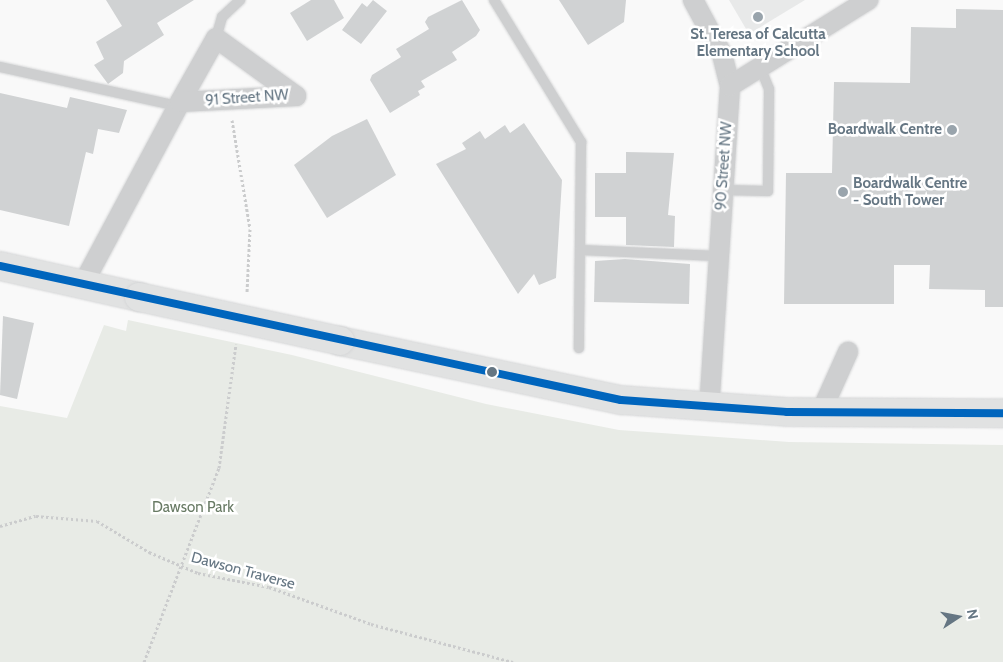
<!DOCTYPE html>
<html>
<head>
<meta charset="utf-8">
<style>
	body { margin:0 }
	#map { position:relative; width:1003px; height:662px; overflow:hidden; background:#f9f9f9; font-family:Cabin,sans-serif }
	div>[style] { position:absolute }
	.built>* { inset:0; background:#e8e9e9 }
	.green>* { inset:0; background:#e8ebe6 }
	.building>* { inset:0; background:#d0d2d3 }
	.path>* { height:3px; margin-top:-1.5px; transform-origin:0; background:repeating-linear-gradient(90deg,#cbcccd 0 2.5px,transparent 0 5px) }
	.roads { filter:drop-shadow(0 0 1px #d5d6d7) drop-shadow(0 0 1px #d5d6d7) }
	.lane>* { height:10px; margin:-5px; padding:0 5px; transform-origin:5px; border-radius:5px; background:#cecfd0 }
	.street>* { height:20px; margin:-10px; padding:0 10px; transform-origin:10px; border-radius:10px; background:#cecfd0 }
	.secondary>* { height:28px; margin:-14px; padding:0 14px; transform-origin:14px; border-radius:14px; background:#e1e2e2 }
	.bridges { filter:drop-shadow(0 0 1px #d5d6d7) drop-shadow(0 0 1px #d5d6d7) }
	.secondary-bridge>* { height:28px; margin:-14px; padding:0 14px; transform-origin:14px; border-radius:14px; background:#e1e2e2 }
	.bus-1>* { height:8px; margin:-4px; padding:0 4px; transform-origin:4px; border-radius:4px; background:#0065bd }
	.dots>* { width:14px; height:14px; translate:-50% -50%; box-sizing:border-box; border:2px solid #fff; border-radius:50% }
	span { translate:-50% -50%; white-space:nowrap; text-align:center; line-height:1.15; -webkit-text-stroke:5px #fff; paint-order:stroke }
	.poi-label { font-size:15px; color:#657683; font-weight:700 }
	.right { translate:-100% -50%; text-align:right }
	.left { translate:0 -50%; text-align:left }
	.street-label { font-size:15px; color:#657683 }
	.park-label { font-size:15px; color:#687a64 }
	.north { position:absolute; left:933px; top:592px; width:50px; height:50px; -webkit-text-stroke:4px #fff; paint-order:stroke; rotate:79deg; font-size:14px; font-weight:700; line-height:20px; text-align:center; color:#657683 }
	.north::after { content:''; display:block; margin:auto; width:18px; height:22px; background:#657683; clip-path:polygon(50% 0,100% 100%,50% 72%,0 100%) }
</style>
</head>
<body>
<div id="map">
	<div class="built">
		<div style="clip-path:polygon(729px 0,805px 0,749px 34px)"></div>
	</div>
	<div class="green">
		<div style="clip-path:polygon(128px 320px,292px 355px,486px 404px,619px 430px,789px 442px,1003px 445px,1003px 662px,0 662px,0 406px,67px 418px,104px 325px,126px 331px)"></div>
	</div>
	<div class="building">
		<div style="clip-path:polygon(106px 0,194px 0,157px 23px,164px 35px,124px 61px,123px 73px,108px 84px,94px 65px,104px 59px,96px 42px,122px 26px)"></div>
		<div style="clip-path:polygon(311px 0,334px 0,344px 18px,307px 41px,290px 13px)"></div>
		<div style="clip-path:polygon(373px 0,387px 11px,361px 44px,342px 30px,362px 3px,367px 7px)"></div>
		<div style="clip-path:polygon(462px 0,480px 30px,476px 36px,452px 52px,457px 60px,421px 81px,425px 87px,418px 91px,420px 95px,390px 113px,370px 80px,372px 75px,401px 57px,396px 49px,429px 29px,425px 22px,428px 17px)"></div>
		<div style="clip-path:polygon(559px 0,626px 0,624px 22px,588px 45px)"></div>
		<div style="clip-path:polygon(956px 9px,1003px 10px,1003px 307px,985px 307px,985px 290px,929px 289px,930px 265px,894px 265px,894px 304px,784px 304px,786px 173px,832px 173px,834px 82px,910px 83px,911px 27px,956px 28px)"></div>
		<div style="clip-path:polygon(0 93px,67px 108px,70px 97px,127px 110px,119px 133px,98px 129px,93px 154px,86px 152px,69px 226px,0 210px)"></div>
		<div style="clip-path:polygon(367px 119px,396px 175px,327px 218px,294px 165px,332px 136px)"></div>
		<div style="clip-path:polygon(524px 123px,562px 180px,556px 278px,539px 285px,534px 274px,518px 294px,436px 164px,466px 149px,462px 143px,480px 131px,485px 139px,505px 125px,510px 133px)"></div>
		<div style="clip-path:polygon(626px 152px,674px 153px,668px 215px,675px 216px,674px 247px,626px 245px,626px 217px,595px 217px,595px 173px,626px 173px)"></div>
		<div style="clip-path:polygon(625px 259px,690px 264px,689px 304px,594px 302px,595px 261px)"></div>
		<div style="clip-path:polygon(3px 316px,34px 323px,17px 399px,0 395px)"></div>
	</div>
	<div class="path">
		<div style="left:232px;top:120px;width:110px;rotate:80.6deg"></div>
		<div style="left:250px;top:229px;width:63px;rotate:92.7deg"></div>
		<div style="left:0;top:526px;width:37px;rotate:-16deg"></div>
		<div style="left:36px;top:516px;width:61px;rotate:4.7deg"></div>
		<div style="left:97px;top:521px;width:61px;rotate:30.8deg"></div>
		<div style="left:149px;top:552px;width:53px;rotate:23.2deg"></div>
		<div style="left:198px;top:573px;width:72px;rotate:11.2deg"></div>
		<div style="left:269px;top:587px;width:109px;rotate:19.9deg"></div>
		<div style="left:371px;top:624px;width:147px;rotate:15deg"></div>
		<div style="left:144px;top:662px;width:208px;rotate:-68.9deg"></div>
		<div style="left:219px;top:468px;width:125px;rotate:-82.2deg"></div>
	</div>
	<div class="roads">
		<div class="lane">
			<div style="left:494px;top:0;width:167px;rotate:58.5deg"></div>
			<div style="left:581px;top:142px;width:206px;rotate:90.6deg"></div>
			<div style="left:216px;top:38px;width:22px;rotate:-74deg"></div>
			<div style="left:222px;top:17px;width:25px;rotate:-43deg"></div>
			<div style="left:0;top:67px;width:182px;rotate:12.4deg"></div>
			<div style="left:723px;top:190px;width:45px;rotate:1.3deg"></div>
			<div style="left:768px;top:191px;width:102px;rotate:-89.4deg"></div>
			<div style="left:769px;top:89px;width:24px;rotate:-112deg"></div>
			<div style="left:580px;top:250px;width:138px;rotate:2.5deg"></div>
		</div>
		<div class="street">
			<div style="left:693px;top:0;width:61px;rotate:61.8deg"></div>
			<div style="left:722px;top:54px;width:33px;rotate:76deg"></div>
			<div style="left:730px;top:86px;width:324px;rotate:93.7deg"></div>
			<div style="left:730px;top:86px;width:163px;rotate:-31.9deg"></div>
			<div style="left:83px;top:284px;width:206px;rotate:-61.9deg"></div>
			<div style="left:180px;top:102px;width:73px;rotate:-60.6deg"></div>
			<div style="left:216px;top:38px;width:99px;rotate:35.9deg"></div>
			<div style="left:296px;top:96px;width:116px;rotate:177deg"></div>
			<div style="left:821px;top:412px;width:66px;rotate:-65.8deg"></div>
		</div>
		<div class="secondary">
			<div style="left:0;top:266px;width:142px;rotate:12.6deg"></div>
			<div style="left:340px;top:341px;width:287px;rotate:11.9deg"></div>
			<div style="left:621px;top:400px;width:166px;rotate:4.1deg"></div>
			<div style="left:787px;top:412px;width:216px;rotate:0.3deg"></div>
		</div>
	</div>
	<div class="bridges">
		<div class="secondary-bridge">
			<div style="left:139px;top:297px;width:206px;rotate:12.3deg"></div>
		</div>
	</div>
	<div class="bus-1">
		<div style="left:0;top:266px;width:635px;rotate:12.18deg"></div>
		<div style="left:621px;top:400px;width:166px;rotate:4.1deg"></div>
		<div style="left:787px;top:412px;width:216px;rotate:0.3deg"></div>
	</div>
	<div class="dots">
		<div style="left:758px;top:17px;background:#99a4ac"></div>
		<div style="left:952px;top:130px;background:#99a4ac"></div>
		<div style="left:843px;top:192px;background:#99a4ac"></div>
		<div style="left:492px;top:372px;background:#657683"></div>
	</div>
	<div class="poi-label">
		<span style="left:758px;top:43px">St. Teresa of Calcutta<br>Elementary School</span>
		<span class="right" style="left:942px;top:130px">Boardwalk Centre</span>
		<span class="left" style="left:853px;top:192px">Boardwalk Centre<br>- South Tower</span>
	</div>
	<div class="street-label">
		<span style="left:247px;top:98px;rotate:-4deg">91 Street NW</span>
		<span style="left:724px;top:166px;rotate:-86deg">90 Street NW</span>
		<span style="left:243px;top:571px;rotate:15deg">Dawson Traverse</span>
	</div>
	<div class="park-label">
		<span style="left:193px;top:508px">Dawson Park</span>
	</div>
	<div class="north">N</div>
</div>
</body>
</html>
